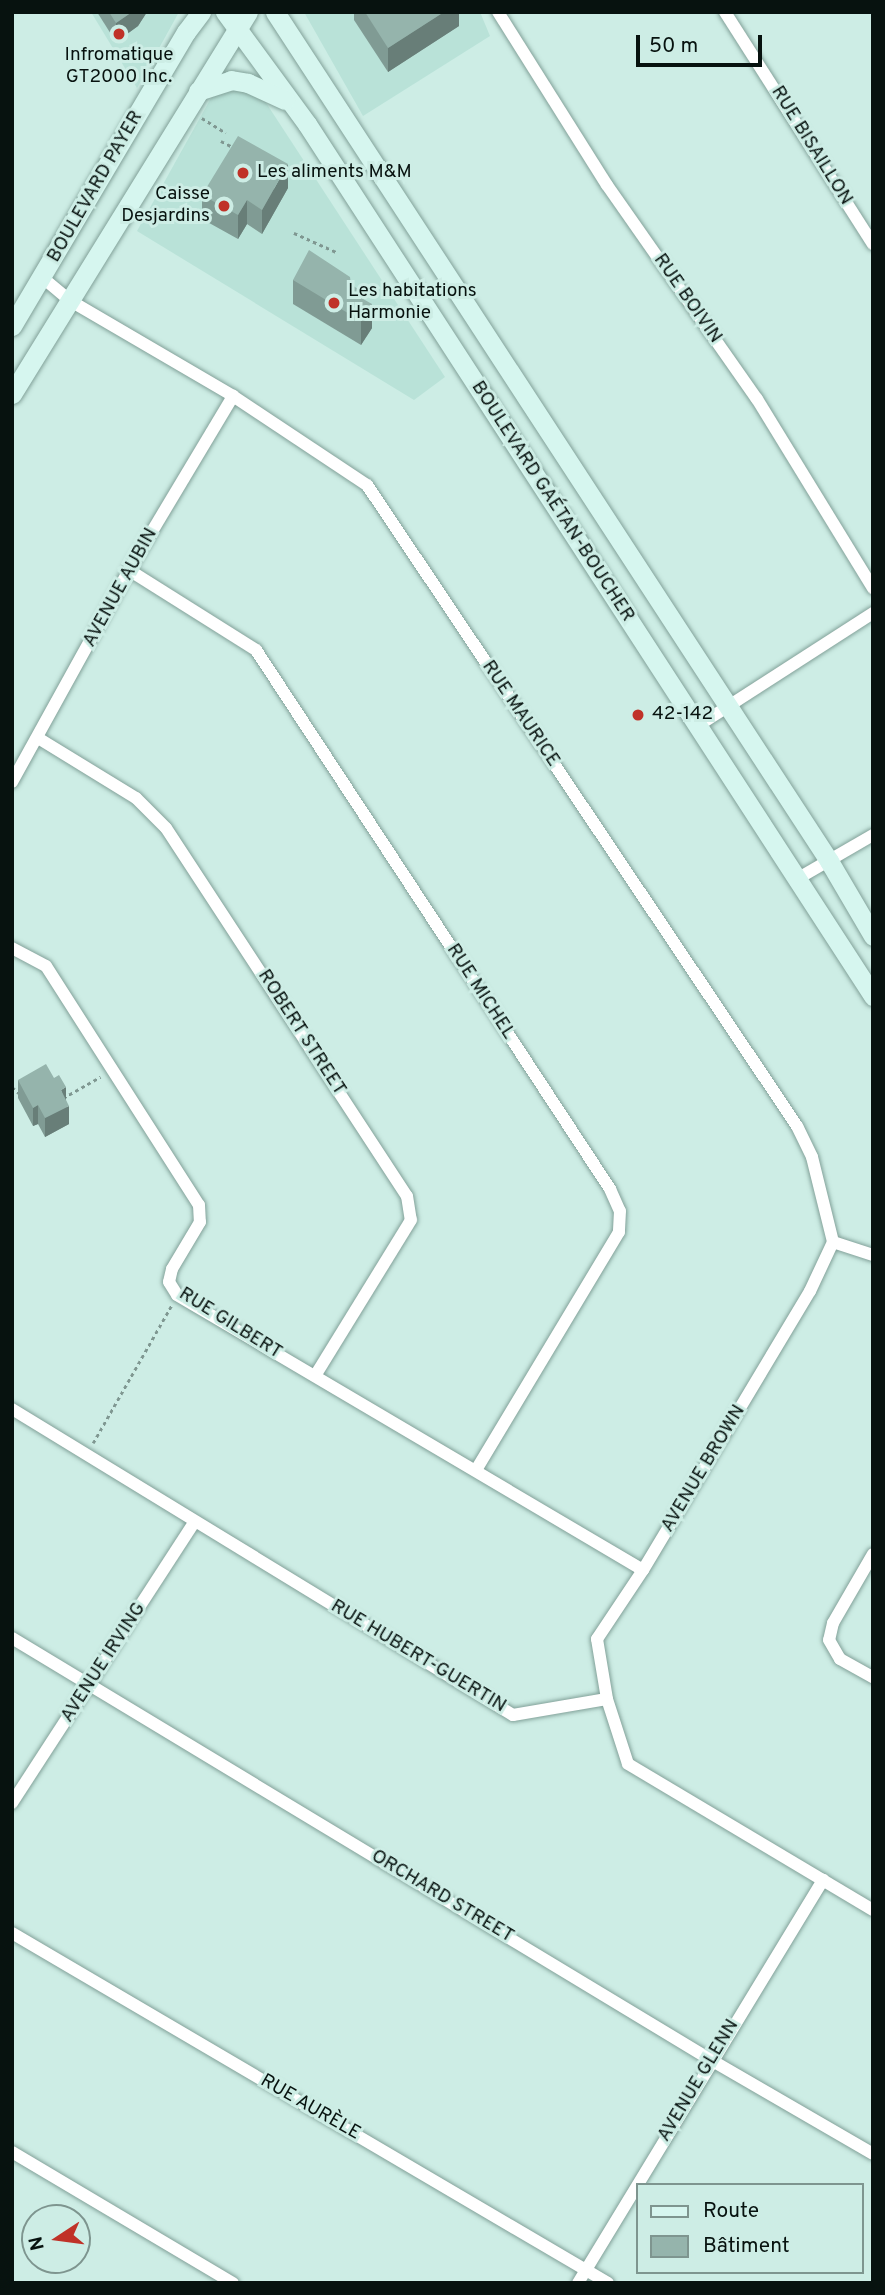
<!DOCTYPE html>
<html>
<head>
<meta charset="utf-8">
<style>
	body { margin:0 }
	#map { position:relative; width:885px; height:2295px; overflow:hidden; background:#cdede5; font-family:Overpass,sans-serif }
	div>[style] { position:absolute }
	.built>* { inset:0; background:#b9e2d8 }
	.path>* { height:2.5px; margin-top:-1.25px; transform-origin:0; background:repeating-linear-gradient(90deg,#7f9791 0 3.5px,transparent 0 7px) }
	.roads { filter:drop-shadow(0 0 2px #82a199) drop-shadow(0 0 2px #82a199) }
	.street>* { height:12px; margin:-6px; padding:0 6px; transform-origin:6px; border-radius:6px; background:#fff }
	.secondary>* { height:19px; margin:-9.5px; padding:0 9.5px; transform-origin:9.5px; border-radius:9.5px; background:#d6f6ef }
	.wall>* { inset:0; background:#809b94 }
	.shaded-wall>* { inset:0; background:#687e78 }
	.building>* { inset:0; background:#95b4ac }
	.dots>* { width:19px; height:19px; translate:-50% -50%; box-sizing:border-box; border:4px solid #cdede5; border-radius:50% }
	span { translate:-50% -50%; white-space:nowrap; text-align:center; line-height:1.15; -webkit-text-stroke:6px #cdede5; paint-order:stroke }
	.poi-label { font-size:19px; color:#07120f }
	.left { translate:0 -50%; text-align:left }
	.right { translate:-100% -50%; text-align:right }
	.street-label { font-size:19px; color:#07120f }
	.frame { position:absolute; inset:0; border:14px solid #07120f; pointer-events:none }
	.legend { position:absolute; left:636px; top:2183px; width:228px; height:91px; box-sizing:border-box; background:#cdede5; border:2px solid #7e958f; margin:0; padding:9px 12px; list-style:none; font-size:21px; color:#07120f }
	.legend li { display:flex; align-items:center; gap:14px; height:35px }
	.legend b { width:35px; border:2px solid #7e958f }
	.north { position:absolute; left:21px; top:2204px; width:70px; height:70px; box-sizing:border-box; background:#cdede5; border:2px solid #7e958f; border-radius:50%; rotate:257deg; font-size:19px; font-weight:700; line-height:28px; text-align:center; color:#07120f }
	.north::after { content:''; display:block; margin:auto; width:24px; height:32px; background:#c03228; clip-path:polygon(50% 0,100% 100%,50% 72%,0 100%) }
	.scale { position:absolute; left:636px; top:35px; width:126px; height:32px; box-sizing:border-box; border:4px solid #07120f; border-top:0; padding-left:9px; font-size:21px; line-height:24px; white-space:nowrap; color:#07120f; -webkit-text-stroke:5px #cdede5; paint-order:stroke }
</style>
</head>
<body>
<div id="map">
	<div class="built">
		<div style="clip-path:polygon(91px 12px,179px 12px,137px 88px)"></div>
		<div style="clip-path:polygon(304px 12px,480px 12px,490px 36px,363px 116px)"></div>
		<div style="clip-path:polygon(222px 88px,259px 92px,445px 377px,414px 400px,137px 231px,211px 98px)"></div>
	</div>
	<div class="path">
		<div style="left:202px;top:118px;width:28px;rotate:32deg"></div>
		<div style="left:221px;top:141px;width:13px;rotate:27deg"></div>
		<div style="left:294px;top:233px;width:46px;rotate:24.3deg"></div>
		<div style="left:12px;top:1087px;width:11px;rotate:41deg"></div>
		<div style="left:63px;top:1098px;width:43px;rotate:-29.6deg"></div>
		<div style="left:93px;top:1443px;width:158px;rotate:-60.3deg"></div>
	</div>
	<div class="roads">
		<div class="street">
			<div style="left:498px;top:12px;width:204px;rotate:57.8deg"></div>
			<div style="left:607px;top:185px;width:261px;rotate:55deg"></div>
			<div style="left:757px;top:399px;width:222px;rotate:58.5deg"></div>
			<div style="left:725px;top:12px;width:275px;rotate:57.5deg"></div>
			<div style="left:43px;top:278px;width:34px;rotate:40deg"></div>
			<div style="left:69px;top:300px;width:190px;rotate:30.3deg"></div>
			<div style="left:233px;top:396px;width:161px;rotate:33.6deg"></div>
			<div style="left:367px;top:485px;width:772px;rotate:56.15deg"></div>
			<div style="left:797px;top:1126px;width:34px;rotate:64deg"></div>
			<div style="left:812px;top:1157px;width:88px;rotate:76.1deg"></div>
			<div style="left:129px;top:570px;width:150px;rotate:32.2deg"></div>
			<div style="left:256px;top:650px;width:645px;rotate:56.7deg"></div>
			<div style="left:610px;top:1189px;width:24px;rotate:66deg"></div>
			<div style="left:620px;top:1211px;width:21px;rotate:93deg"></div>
			<div style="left:619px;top:1232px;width:278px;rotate:121deg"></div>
			<div style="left:696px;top:727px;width:211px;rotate:-32.8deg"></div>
			<div style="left:38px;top:738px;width:115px;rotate:31.5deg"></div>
			<div style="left:136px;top:798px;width:42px;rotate:45deg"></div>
			<div style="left:166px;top:828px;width:440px;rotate:56.8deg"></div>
			<div style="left:407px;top:1196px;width:24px;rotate:81deg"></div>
			<div style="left:411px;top:1220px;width:183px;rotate:121.6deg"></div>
			<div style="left:12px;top:782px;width:242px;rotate:-61.1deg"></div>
			<div style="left:129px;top:570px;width:203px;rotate:-59.1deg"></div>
			<div style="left:797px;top:879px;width:88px;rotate:-30.1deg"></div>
			<div style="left:12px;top:948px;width:38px;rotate:28deg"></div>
			<div style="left:46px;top:966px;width:284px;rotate:57.4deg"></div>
			<div style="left:199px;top:1205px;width:17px;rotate:87deg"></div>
			<div style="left:200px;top:1222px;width:55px;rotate:120.8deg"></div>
			<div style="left:172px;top:1269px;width:13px;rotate:103deg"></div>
			<div style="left:169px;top:1282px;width:15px;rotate:58deg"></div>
			<div style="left:177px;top:1295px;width:541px;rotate:30.55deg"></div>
			<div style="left:833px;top:1242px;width:54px;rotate:115.1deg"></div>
			<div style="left:810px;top:1291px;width:325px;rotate:120.9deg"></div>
			<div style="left:643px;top:1570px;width:83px;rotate:123.7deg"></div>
			<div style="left:597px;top:1639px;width:61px;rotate:80.5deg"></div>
			<div style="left:607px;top:1699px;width:68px;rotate:72.1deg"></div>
			<div style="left:628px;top:1764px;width:285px;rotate:30.8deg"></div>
			<div style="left:833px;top:1242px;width:42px;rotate:18deg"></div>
			<div style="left:12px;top:1409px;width:587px;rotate:31.42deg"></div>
			<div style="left:513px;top:1715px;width:95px;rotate:-9.7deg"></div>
			<div style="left:873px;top:1554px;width:80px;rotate:120.1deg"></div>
			<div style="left:833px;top:1623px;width:17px;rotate:103deg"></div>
			<div style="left:829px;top:1640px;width:22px;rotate:60deg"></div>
			<div style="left:840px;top:1659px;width:38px;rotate:29deg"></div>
			<div style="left:12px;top:1638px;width:817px;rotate:31.12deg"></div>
			<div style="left:711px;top:2060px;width:187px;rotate:30.1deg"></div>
			<div style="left:12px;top:1803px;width:334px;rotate:-57deg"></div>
			<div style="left:12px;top:1933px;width:691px;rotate:30.42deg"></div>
			<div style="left:12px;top:2152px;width:257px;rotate:30.7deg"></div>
			<div style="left:578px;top:2283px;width:472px;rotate:-58.7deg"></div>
		</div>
		<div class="secondary">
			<div style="left:225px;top:12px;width:139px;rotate:53.8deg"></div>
			<div style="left:307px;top:124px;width:1040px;rotate:57.01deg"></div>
			<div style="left:275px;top:12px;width:1014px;rotate:56.87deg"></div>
			<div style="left:829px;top:861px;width:87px;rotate:59.6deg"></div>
			<div style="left:198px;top:91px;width:35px;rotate:-18deg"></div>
			<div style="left:231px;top:80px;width:17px;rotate:10deg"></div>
			<div style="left:248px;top:83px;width:41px;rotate:24.7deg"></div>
			<div style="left:12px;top:326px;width:342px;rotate:-59.4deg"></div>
			<div style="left:186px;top:32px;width:25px;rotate:-53deg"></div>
			<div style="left:12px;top:394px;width:449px;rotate:-58.3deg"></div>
		</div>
	</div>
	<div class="wall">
		<div style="clip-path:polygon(97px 12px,147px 12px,138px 26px,116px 42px)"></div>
		<div style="clip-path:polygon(354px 12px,459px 12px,459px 26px,388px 72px,354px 20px)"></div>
		<div style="clip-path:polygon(288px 188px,262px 234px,247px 224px,238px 239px,202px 219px,202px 195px)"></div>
		<div style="clip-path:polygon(293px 280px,351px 284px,359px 296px,372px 328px,361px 345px,293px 304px)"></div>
		<div style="clip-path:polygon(18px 1080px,66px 1100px,69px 1124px,45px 1137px,38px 1124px,33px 1126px,18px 1098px)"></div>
	</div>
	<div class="shaded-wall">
		<div style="clip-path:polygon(132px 12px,147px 12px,138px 26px,116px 42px,116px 23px)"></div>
		<div style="clip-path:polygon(444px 12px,459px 12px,459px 26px,388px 72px,388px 48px)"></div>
		<div style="clip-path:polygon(288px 164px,288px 188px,262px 234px,262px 210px)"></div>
		<div style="clip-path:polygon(247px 200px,247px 224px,238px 239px,238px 215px)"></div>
		<div style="clip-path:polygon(372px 304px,372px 328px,361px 345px,361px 321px)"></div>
		<div style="clip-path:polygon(66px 1087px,66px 1106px,61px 1090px)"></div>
		<div style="clip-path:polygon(38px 1105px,38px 1124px,33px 1126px,33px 1108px)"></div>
		<div style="clip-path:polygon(69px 1106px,69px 1124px,45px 1137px,45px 1118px)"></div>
	</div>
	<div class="building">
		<div style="clip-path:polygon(109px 12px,132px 12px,116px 23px)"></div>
		<div style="clip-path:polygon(365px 12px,444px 12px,388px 48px)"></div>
		<div style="clip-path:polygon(238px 136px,288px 164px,262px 210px,247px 200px,238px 215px,202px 195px)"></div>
		<div style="clip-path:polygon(309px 250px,350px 277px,351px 284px,359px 290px,356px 295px,372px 304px,361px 321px,293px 280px)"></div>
		<div style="clip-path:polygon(46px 1064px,54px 1078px,59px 1075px,66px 1087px,61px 1090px,69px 1106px,45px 1118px,38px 1105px,33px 1108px,18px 1080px)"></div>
	</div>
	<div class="dots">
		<div style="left:119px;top:34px;background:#c03228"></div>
		<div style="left:243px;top:173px;background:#c03228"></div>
		<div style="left:224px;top:206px;background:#c03228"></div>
		<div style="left:334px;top:303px;background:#c03228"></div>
		<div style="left:638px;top:715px;background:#c03228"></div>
	</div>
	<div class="poi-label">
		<span style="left:119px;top:67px">Infromatique<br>GT2000 Inc.</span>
		<span class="left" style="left:257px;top:173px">Les aliments M&amp;M</span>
		<span class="right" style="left:210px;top:206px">Caisse<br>Desjardins</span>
		<span class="left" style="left:348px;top:303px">Les habitations<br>Harmonie</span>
		<span class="left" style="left:652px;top:715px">42-142</span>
	</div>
	<div class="street-label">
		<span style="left:811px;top:146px;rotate:58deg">RUE BISAILLON</span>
		<span style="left:96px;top:187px;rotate:-60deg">BOULEVARD PAYER</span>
		<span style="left:687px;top:299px;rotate:55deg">RUE BOIVIN</span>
		<span style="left:552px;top:502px;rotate:57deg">BOULEVARD GAÉTAN-BOUCHER</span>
		<span style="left:121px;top:588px;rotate:-61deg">AVENUE AUBIN</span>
		<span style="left:520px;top:714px;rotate:56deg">RUE MAURICE</span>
		<span style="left:480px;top:992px;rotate:57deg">RUE MICHEL</span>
		<span style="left:301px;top:1033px;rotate:57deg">ROBERT STREET</span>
		<span style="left:230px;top:1324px;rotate:32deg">RUE GILBERT</span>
		<span style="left:704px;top:1469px;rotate:-59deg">AVENUE BROWN</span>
		<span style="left:418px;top:1657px;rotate:31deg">RUE HUBERT-GUERTIN</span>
		<span style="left:104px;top:1663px;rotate:-57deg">AVENUE IRVING</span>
		<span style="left:442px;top:1897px;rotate:31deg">ORCHARD STREET</span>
		<span style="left:699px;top:2081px;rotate:-59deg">AVENUE GLENN</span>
		<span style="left:310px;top:2108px;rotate:30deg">RUE AURÈLE</span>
	</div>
	<div class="frame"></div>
	<ul class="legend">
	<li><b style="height:9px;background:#d6f6ef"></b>Route</li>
	<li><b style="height:19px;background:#95b4ac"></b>Bâtiment</li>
	</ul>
	<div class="north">N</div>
	<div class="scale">50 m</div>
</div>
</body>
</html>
